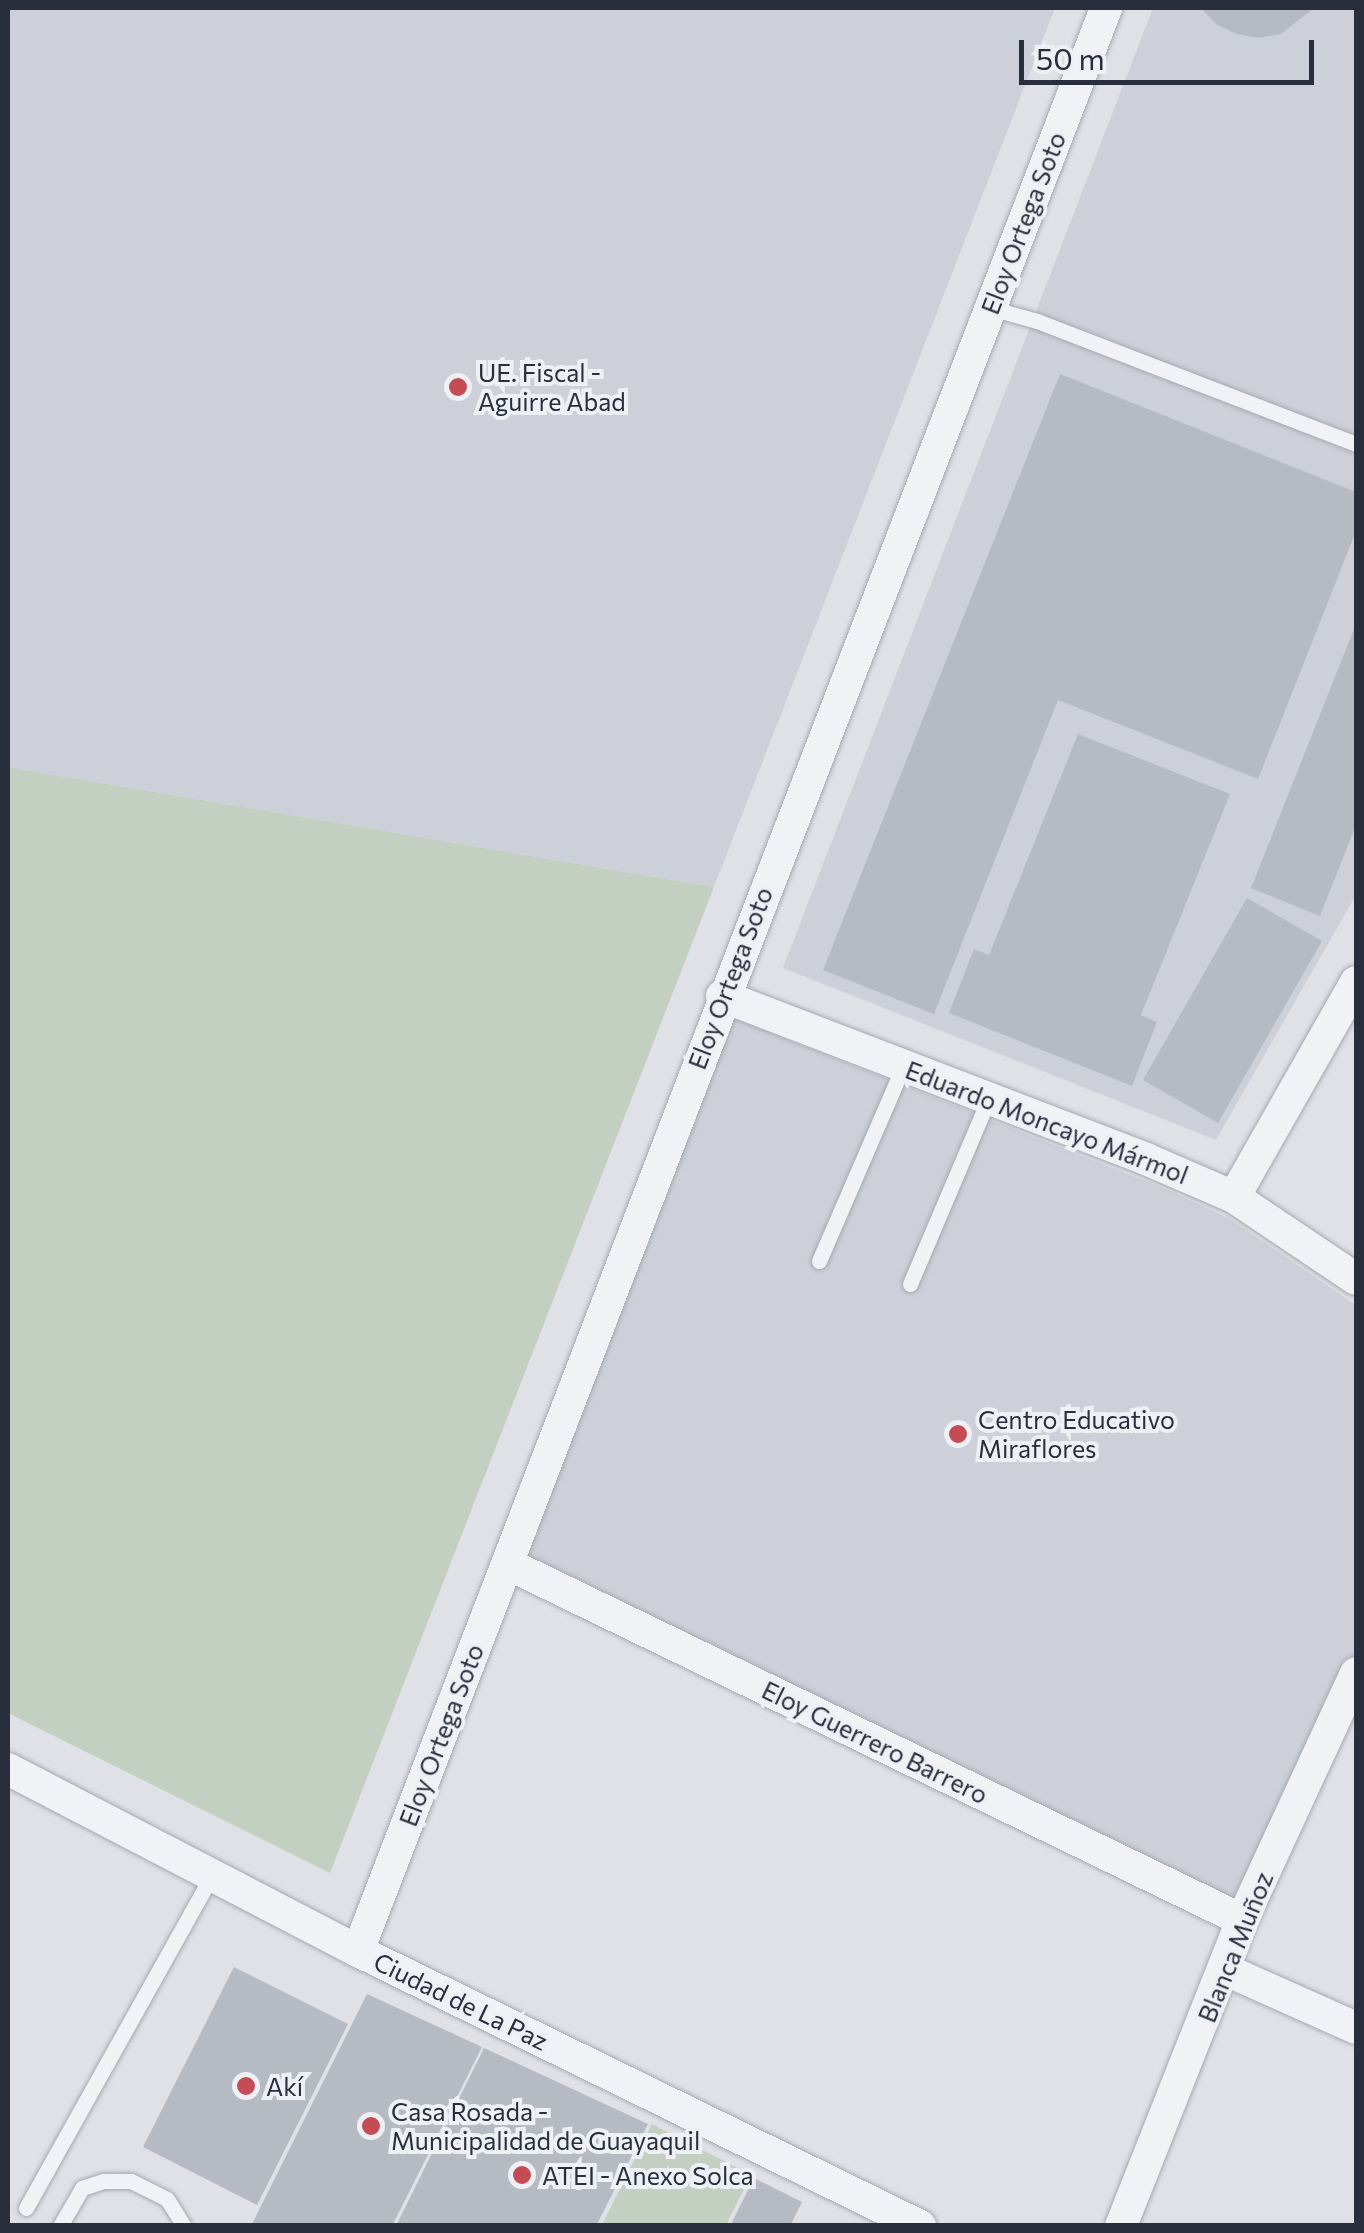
<!DOCTYPE html>
<html>
<head>
<meta charset="utf-8">
<style>
	body { margin:0 }
	#map { position:relative; width:1364px; height:2233px; overflow:hidden; background:#dfe1e7; font-family:Commissioner,sans-serif }
	div>[style] { position:absolute }
	.built>* { inset:0; background:#cdd0d9 }
	.green>* { inset:0; background:#c3d0c1 }
	.building>* { inset:0; background:#b6bac3 }
	.roads { filter:drop-shadow(0 0 2px #a5a8b1) drop-shadow(0 0 2px #a5a8b1) }
	.service>* { height:15px; margin:-7.5px; padding:0 7.5px; transform-origin:7.5px; border-radius:7.5px; background:#f1f2f6 }
	.minor>* { height:32px; margin:-16px; padding:0 16px; transform-origin:16px; border-radius:16px; background:#f1f2f6 }
	.dots>* { width:28px; height:28px; translate:-50% -50%; box-sizing:border-box; border:5px solid #eef0f5; border-radius:50% }
	span { translate:-50% -50%; white-space:nowrap; text-align:center; line-height:1.15; -webkit-text-stroke:8px #eef0f5; paint-order:stroke }
	.street-label { font-size:25px; color:#292e3d }
	.poi-label { font-size:25px; color:#292e3d }
	.left { translate:0 -50%; text-align:left }
	.frame { position:absolute; inset:0; border:10px solid #292e3d; pointer-events:none }
	.scale { position:absolute; left:1019px; top:40px; width:295px; height:45px; box-sizing:border-box; border:5px solid #292e3d; border-top:0; padding-left:12px; font-size:30px; line-height:35px; white-space:nowrap; color:#292e3d; -webkit-text-stroke:8px #eef0f5; paint-order:stroke }
</style>
</head>
<body>
<div id="map">
	<div class="built">
		<div style="clip-path:polygon(8px 8px,1055px 8px,714px 887px,8px 767px)"></div>
		<div style="clip-path:polygon(1153px 8px,1356px 8px,1356px 895px,1216px 1140px,783px 968px)"></div>
		<div style="clip-path:polygon(720px 1013px,1168px 1190px,1230px 1219px,1356px 1305px,1356px 1666px,1241px 1918px,511px 1562px)"></div>
	</div>
	<div class="green">
		<div style="clip-path:polygon(8px 767px,714px 887px,330px 1873px,8px 1713px)"></div>
		<div style="clip-path:polygon(652px 2124px,751px 2175px,726px 2225px,602px 2225px)"></div>
	</div>
	<div class="building">
		<div style="clip-path:polygon(1201px 8px,1314px 8px,1281px 34px,1258px 38px,1236px 34px,1216px 24px)"></div>
		<div style="clip-path:polygon(1060px 374px,1356px 492px,1356px 531px,1258px 779px,1058px 700px,934px 1014px,823px 970px)"></div>
		<div style="clip-path:polygon(1356px 624px,1356px 825px,1320px 916px,1251px 888px)"></div>
		<div style="clip-path:polygon(1078px 734px,1230px 794px,1141px 1015px,1157px 1022px,1132px 1086px,949px 1013px,974px 949px,989px 955px)"></div>
		<div style="clip-path:polygon(1247px 898px,1322px 941px,1218px 1123px,1143px 1080px)"></div>
		<div style="clip-path:polygon(234px 1967px,348px 2024px,257px 2205px,143px 2147px)"></div>
		<div style="clip-path:polygon(367px 1994px,482px 2047px,392px 2226px,251px 2226px)"></div>
		<div style="clip-path:polygon(484px 2048px,648px 2124px,596px 2226px,396px 2226px)"></div>
		<div style="clip-path:polygon(754px 2178px,802px 2202px,790px 2226px,730px 2226px)"></div>
	</div>
	<div class="roads">
		<div class="service">
			<div style="left:990px;top:308px;width:49px;rotate:15.5deg"></div>
			<div style="left:1037px;top:321px;width:342px;rotate:21.1deg"></div>
			<div style="left:819px;top:1261px;width:214px;rotate:-66.6deg"></div>
			<div style="left:910px;top:1284px;width:202px;rotate:-67deg"></div>
			<div style="left:26px;top:2208px;width:381px;rotate:-60.8deg"></div>
			<div style="left:60px;top:2226px;width:44px;rotate:-59.9deg"></div>
			<div style="left:82px;top:2188px;width:22px;rotate:-18deg"></div>
			<div style="left:103px;top:2181px;width:28px"></div>
			<div style="left:131px;top:2181px;width:40px;rotate:26.6deg"></div>
			<div style="left:167px;top:2199px;width:32px;rotate:58deg"></div>
		</div>
		<div class="minor">
			<div style="left:722px;top:996px;width:454px;rotate:21deg"></div>
			<div style="left:1146px;top:1159px;width:96px;rotate:23.4deg"></div>
			<div style="left:1234px;top:1197px;width:147px;rotate:33.9deg"></div>
			<div style="left:1234px;top:1197px;width:247px;rotate:-60.4deg"></div>
			<div style="left:508px;top:1564px;width:816px;rotate:25.87deg"></div>
			<div style="left:8px;top:1769px;width:394px;rotate:27.5deg"></div>
			<div style="left:358px;top:1951px;width:626px;rotate:26.07deg"></div>
			<div style="left:358px;top:1951px;width:2082px;rotate:-68.94deg"></div>
			<div style="left:1226px;top:1970px;width:142px;rotate:24deg"></div>
			<div style="left:1121px;top:2226px;width:329px;rotate:-68.4deg"></div>
			<div style="left:1242px;top:1920px;width:272px;rotate:-65.2deg"></div>
		</div>
	</div>
	<div class="dots">
		<div style="left:458px;top:387px;background:#c44c54"></div>
		<div style="left:958px;top:1434px;background:#c44c54"></div>
		<div style="left:246px;top:2086px;background:#c44c54"></div>
		<div style="left:371px;top:2126px;background:#c44c54"></div>
		<div style="left:522px;top:2175px;background:#c44c54"></div>
	</div>
	<div class="street-label">
		<span style="left:1023px;top:223px;rotate:-69deg">Eloy Ortega Soto</span>
		<span style="left:730px;top:978px;rotate:-69deg">Eloy Ortega Soto</span>
		<span style="left:1047px;top:1122px;rotate:21deg">Eduardo Moncayo Mármol</span>
		<span style="left:441px;top:1735px;rotate:-69deg">Eloy Ortega Soto</span>
		<span style="left:875px;top:1742px;rotate:26deg">Eloy Guerrero Barrero</span>
		<span style="left:1235px;top:1947px;rotate:-68deg">Blanca Muñoz</span>
		<span style="left:461px;top:2001px;rotate:26deg">Ciudad de La Paz</span>
	</div>
	<div class="poi-label">
		<span class="left" style="left:478px;top:387px">UE. Fiscal -<br>Aguirre Abad</span>
		<span class="left" style="left:978px;top:1434px">Centro Educativo<br>Miraflores</span>
		<span class="left" style="left:266px;top:2086px">Akí</span>
		<span class="left" style="left:391px;top:2126px">Casa Rosada -<br>Municipalidad de Guayaquil</span>
		<span class="left" style="left:542px;top:2175px">ATEI - Anexo Solca</span>
	</div>
	<div class="frame"></div>
	<div class="scale">50 m</div>
</div>
</body>
</html>
